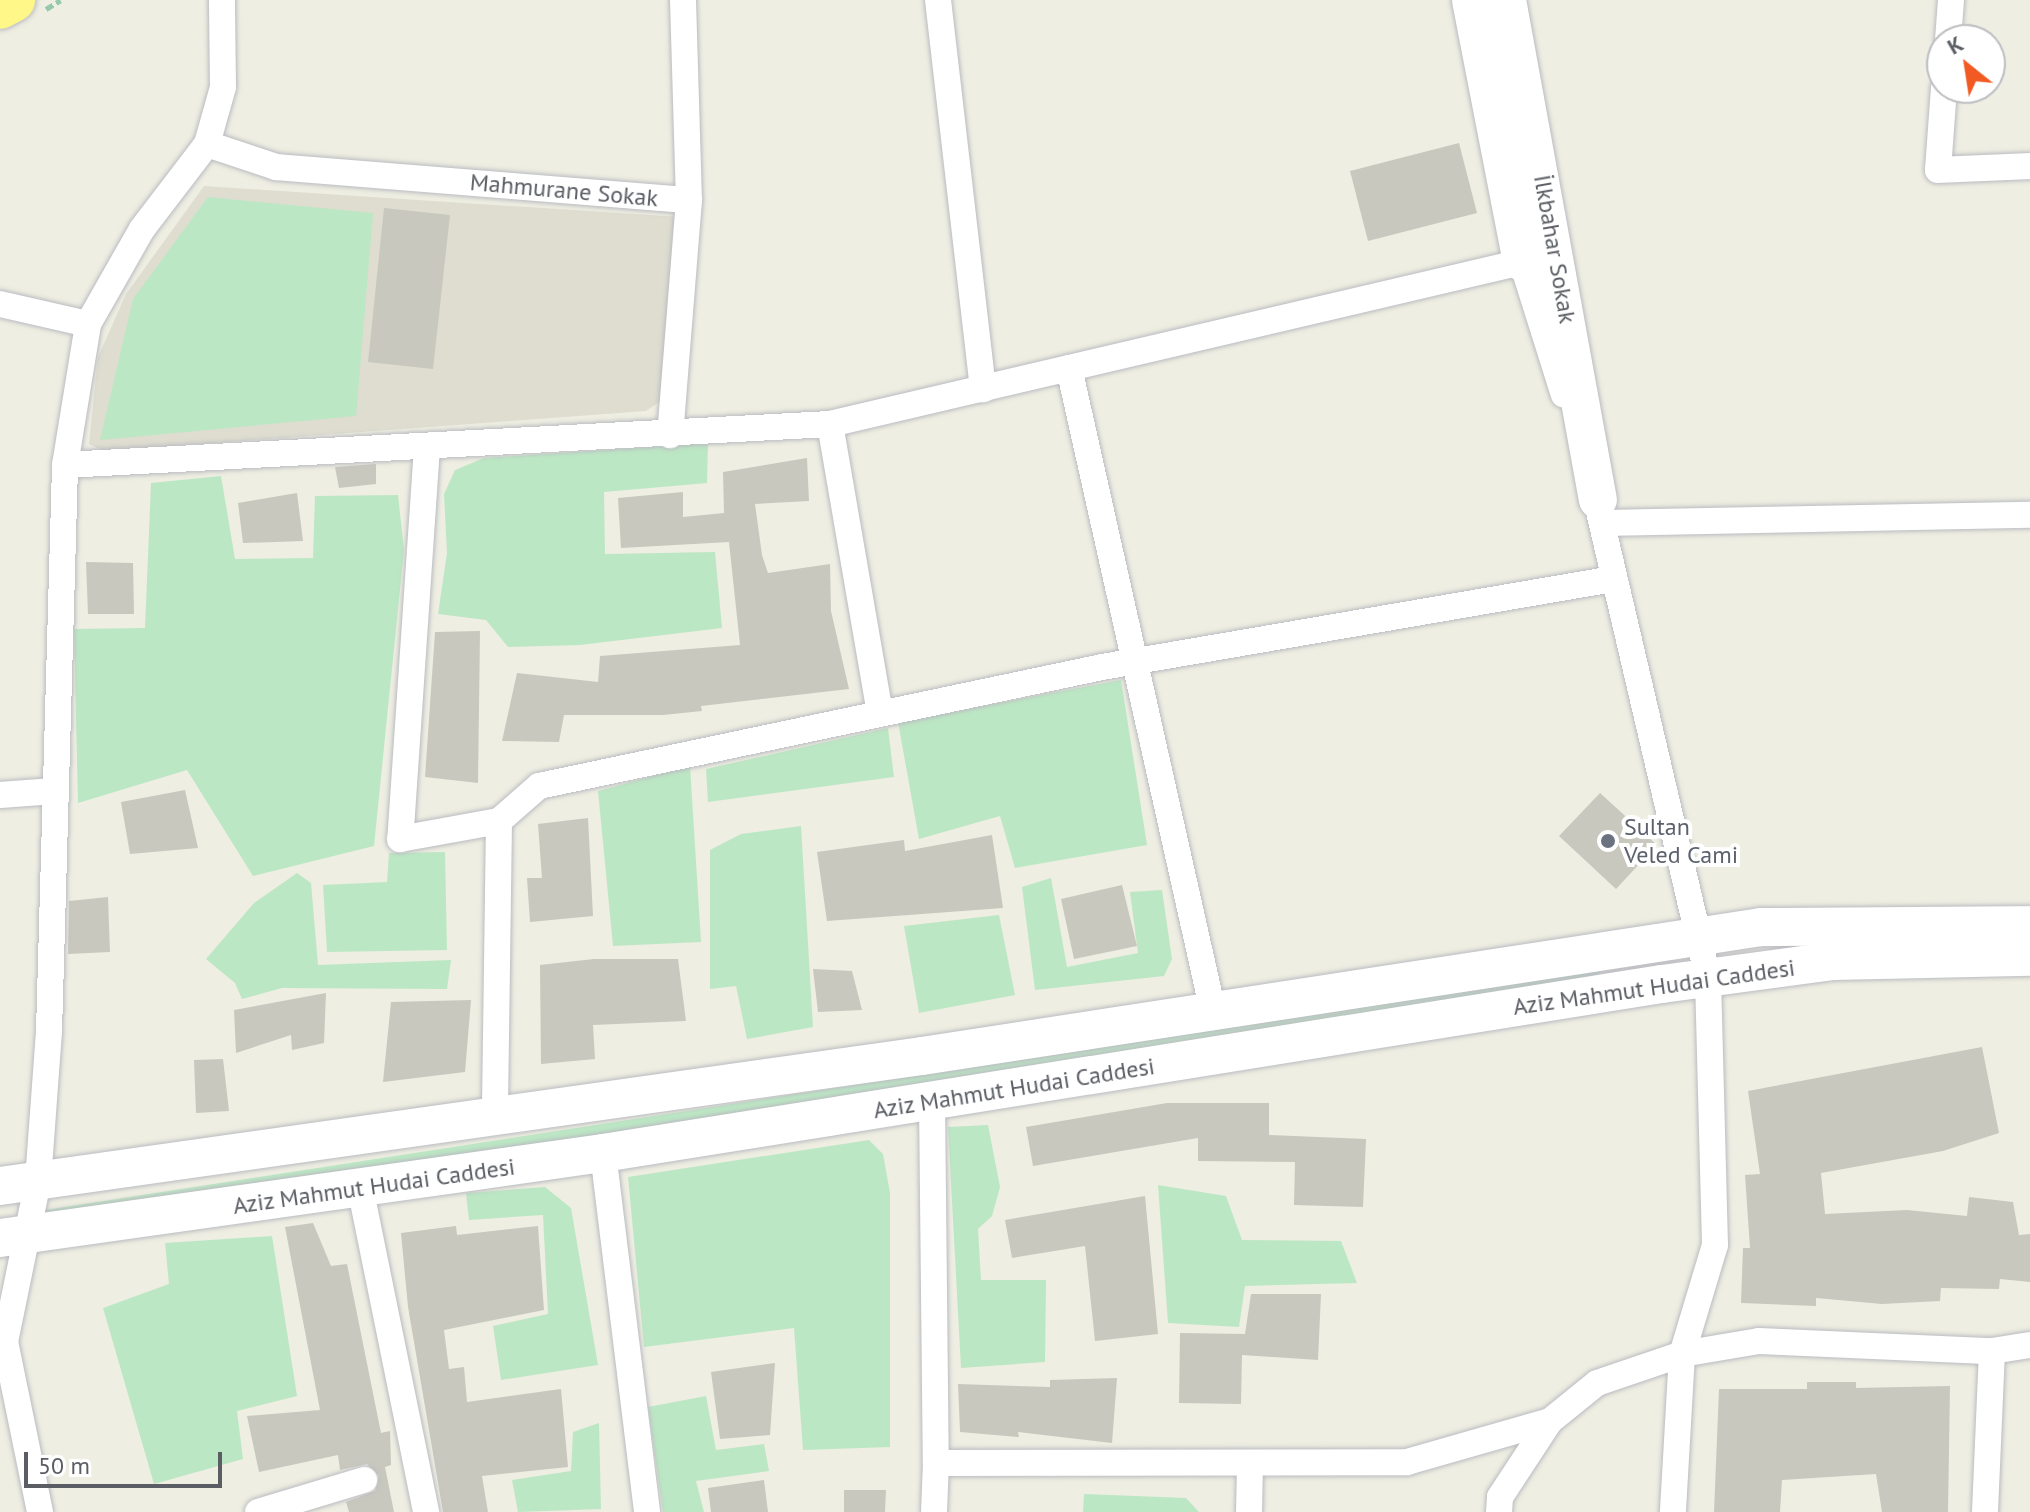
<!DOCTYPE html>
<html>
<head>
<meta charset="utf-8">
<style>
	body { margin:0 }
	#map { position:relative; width:2030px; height:1512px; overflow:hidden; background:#eeeee2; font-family:"PT Sans",sans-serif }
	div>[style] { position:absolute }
	.education>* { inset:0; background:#deddd0 }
	.green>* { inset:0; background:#bce7c4 }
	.building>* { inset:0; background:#c9c8bf }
	.path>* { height:5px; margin-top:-2.5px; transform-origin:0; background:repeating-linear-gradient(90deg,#95c8ad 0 8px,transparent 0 12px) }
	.roads { filter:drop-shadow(0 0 2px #babbc1) drop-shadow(0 0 2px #babbc1) }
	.street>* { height:26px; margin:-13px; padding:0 13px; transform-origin:13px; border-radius:13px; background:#fff }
	.secondary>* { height:38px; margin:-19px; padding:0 19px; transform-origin:19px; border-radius:19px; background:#fff }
	.highway>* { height:44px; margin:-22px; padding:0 22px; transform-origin:22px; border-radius:22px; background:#fff788 }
	.dots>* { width:22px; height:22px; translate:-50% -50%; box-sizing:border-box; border:4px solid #fff; border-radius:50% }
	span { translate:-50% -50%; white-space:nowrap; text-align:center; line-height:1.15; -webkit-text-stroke:8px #fff; paint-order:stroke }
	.street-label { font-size:24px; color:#5a5d63 }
	.worship-label { font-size:24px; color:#5b616d }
	.left { translate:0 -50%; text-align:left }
	.north { position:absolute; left:1926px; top:24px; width:80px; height:80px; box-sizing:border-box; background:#fff; border:2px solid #bdbec1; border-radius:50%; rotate:330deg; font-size:22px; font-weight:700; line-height:32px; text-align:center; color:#5a5d63 }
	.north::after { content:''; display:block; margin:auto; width:28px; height:36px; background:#f25a24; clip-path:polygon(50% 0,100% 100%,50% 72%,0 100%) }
	.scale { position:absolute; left:24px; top:1452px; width:198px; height:36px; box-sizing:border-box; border:4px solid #5a5d63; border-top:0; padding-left:10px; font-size:24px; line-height:28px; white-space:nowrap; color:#5a5d63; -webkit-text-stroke:6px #fff; paint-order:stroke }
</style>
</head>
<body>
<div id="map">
	<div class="education">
		<div style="clip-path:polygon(204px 186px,680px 217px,665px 398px,646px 411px,104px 451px,89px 444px,98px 357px,126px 294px)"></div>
	</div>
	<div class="green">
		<div style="clip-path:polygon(208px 197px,373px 213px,356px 416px,100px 440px,133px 299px)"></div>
		<div style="clip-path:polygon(708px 443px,707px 483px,604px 492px,605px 554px,715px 552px,722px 628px,580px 645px,508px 647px,486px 620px,438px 614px,447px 553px,444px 494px,455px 470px,484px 458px)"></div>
		<div style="clip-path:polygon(221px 476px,235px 559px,313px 558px,315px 496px,398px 495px,404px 550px,374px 846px,253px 876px,187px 770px,78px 803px,74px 629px,145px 628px,151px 483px)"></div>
		<div style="clip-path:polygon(1121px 680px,1147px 845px,1015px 868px,1000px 816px,919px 839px,898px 722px)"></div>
		<div style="clip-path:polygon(888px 728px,894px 777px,708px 802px,706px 769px)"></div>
		<div style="clip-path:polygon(690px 766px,701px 942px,613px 946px,598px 791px)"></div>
		<div style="clip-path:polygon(801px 826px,813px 1027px,747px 1039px,736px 986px,710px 989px,710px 850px,741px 834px)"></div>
		<div style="clip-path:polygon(445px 852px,447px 950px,327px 952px,323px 885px,387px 882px,389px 853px)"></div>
		<div style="clip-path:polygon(297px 873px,311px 883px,318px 965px,451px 960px,447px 989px,282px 988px,242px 999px,235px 983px,206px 959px,254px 903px)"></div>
		<div style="clip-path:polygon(1051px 878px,1067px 967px,1138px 953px,1130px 892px,1162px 890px,1172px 959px,1164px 976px,1035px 990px,1022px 887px)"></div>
		<div style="clip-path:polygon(999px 915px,1015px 995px,919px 1013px,904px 926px)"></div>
		<div style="clip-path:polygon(1598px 970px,1604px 980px,44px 1220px,45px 1210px)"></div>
		<div style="clip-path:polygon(988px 1125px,1000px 1187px,992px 1216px,978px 1229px,981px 1280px,1046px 1280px,1045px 1362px,961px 1368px,948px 1127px)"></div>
		<div style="clip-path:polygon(869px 1140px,883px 1154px,890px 1193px,890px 1447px,803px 1450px,794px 1328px,644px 1347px,628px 1177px)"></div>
		<div style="clip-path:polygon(1158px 1185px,1226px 1196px,1242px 1240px,1341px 1241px,1357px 1283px,1245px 1286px,1239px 1327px,1168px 1323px)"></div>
		<div style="clip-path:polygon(545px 1187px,571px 1208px,598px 1365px,501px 1380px,493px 1326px,548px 1314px,543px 1215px,469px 1220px,466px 1193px)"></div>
		<div style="clip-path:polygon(272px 1236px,297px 1396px,237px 1411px,243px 1459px,154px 1484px,103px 1308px,169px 1284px,165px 1243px)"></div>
		<div style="clip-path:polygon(706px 1396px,716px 1450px,764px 1444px,769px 1471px,696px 1481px,704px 1512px,663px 1512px,648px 1407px)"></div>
		<div style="clip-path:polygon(599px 1423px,601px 1509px,518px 1512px,512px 1480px,571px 1471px,573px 1432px)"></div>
		<div style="clip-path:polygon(1084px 1494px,1186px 1498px,1199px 1512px,1083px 1512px)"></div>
	</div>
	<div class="building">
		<div style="clip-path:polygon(1459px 143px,1477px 213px,1368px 241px,1350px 171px)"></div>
		<div style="clip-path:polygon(384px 208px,450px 215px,433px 369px,368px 362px)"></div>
		<div style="clip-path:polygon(807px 458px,809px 501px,755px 504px,762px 555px,768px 573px,830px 564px,831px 611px,849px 689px,701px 706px,702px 711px,663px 715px,564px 715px,559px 742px,502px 741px,517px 673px,598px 682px,600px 656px,740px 645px,729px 542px,621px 548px,618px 498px,683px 492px,683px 517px,724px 513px,723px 472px)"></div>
		<div style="clip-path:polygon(376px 464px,376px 484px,339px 488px,335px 467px)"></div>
		<div style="clip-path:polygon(297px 493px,303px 541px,243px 543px,238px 503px)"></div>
		<div style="clip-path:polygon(86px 562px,133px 563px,134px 614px,88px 614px)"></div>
		<div style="clip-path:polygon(480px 631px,478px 783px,425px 777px,435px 632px)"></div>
		<div style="clip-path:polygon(185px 790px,198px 848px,130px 854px,121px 802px)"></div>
		<div style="clip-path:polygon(1600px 793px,1657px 845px,1616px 889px,1559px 836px)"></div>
		<div style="clip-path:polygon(588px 818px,593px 916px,530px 922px,527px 878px,542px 878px,538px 824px)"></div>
		<div style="clip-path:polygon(992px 835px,1003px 908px,827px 921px,817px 852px,904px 840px,905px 851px)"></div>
		<div style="clip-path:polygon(1122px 885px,1137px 946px,1074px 959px,1061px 899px)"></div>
		<div style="clip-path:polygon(108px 897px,110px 952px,68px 954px,69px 901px)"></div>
		<div style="clip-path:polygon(594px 959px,678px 959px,686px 1021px,593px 1025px,595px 1059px,541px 1064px,540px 965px)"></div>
		<div style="clip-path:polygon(813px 969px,852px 971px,862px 1010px,818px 1012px)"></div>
		<div style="clip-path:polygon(326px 993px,324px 1043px,292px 1050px,291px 1035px,236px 1053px,234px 1010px)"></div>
		<div style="clip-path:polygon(471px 1000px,465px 1072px,383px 1082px,391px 1002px)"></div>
		<div style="clip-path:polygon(1982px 1047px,1999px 1133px,1943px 1151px,1821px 1173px,1825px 1214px,1907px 1210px,1967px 1216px,1969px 1197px,2013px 1202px,2019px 1235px,2030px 1234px,2030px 1282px,2000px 1279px,1999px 1289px,1941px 1288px,1940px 1301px,1882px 1304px,1816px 1298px,1816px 1306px,1741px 1303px,1743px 1248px,1750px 1248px,1745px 1175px,1760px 1174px,1748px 1091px)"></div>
		<div style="clip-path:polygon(223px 1059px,229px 1111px,196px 1113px,194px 1060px)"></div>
		<div style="clip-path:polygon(1167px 1103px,1269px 1103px,1269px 1135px,1366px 1139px,1363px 1207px,1294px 1205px,1295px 1162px,1198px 1161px,1198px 1138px,1033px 1166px,1026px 1127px)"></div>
		<div style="clip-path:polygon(1145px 1196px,1158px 1334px,1095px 1341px,1085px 1246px,1012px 1258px,1005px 1220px)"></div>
		<div style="clip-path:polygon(313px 1223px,331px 1266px,347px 1264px,381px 1433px,390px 1431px,391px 1465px,385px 1467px,394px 1512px,349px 1512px,346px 1502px,375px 1491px,379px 1476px,367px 1464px,340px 1470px,338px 1455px,259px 1472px,247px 1416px,320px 1410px,285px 1227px)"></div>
		<div style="clip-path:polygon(456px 1226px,457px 1235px,538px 1226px,544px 1310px,444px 1330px,449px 1369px,464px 1367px,467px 1402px,561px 1389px,568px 1467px,482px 1476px,488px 1512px,443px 1512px,408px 1307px,401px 1233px)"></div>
		<div style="clip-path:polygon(1251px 1294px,1321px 1294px,1318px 1360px,1242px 1355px,1241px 1404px,1179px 1403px,1180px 1333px,1245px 1334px)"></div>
		<div style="clip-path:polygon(775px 1363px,770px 1435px,720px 1439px,711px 1372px)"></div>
		<div style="clip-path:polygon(1117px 1378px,1112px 1443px,1018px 1432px,1019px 1437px,960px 1432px,958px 1384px,1050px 1387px,1050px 1380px)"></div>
		<div style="clip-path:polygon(1807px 1382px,1856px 1382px,1856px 1388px,1950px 1386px,1948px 1512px,1882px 1512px,1876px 1474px,1782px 1480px,1780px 1512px,1714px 1512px,1719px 1389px,1807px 1389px)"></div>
		<div style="clip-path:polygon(764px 1480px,768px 1512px,711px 1512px,708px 1488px)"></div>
		<div style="clip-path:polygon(844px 1490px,886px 1490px,885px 1512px,844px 1512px)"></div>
	</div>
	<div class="path">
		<div style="left:46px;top:9px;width:17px;rotate:-31deg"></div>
	</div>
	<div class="roads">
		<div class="street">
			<div style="left:683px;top:0;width:200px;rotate:88.3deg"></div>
			<div style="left:938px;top:0;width:392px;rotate:83.4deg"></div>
			<div style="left:1948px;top:40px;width:40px;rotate:-85.7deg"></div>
			<div style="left:1944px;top:88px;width:82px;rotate:94.2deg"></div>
			<div style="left:1938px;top:170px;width:92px;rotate:-2.5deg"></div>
			<div style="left:207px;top:144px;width:73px;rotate:18.4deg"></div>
			<div style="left:276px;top:167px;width:414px;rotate:4.6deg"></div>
			<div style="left:689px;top:200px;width:236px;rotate:94.6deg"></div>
			<div style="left:0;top:304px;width:90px;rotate:12.8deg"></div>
			<div style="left:1069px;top:368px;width:659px;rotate:77.38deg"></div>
			<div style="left:830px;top:424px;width:294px;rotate:80.2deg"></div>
			<div style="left:427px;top:447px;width:393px;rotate:93.9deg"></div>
			<div style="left:400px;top:839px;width:101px;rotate:-10.3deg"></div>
			<div style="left:499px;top:821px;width:297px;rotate:90.8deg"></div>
			<div style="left:65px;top:465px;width:766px;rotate:-3.07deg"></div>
			<div style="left:830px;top:424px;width:711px;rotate:-13.18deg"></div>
			<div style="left:1522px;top:262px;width:139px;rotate:72.5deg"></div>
			<div style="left:1593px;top:486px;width:505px;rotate:76.84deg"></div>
			<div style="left:1708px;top:978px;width:267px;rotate:88.5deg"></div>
			<div style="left:1715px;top:1245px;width:114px;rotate:106.8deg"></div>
			<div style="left:1682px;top:1354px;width:158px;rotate:93.3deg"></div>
			<div style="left:1603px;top:523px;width:427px;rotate:-1.1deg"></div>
			<div style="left:0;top:795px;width:55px;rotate:-4.2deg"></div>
			<div style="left:499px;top:821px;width:53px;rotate:-41.2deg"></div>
			<div style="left:539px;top:786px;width:575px;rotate:-11.93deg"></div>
			<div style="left:1102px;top:667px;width:519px;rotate:-9.77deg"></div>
			<div style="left:932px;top:1101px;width:362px;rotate:89.4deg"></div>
			<div style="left:603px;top:1153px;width:362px;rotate:83deg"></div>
			<div style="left:360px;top:1187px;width:332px;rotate:78.5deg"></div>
			<div style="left:1992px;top:1351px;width:38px;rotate:-9deg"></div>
			<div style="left:40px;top:1512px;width:174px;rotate:-101.6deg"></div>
			<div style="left:5px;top:1342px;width:164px;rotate:-78.4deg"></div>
			<div style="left:38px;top:1181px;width:149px;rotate:-85.8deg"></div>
			<div style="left:49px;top:1032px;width:567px;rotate:-88.38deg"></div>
			<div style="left:65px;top:465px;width:143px;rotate:-80.7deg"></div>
			<div style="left:88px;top:324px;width:109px;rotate:-60.4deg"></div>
			<div style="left:142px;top:229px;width:107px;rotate:-52.6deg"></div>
			<div style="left:207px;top:144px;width:59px;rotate:-74.3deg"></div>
			<div style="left:223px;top:87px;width:87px;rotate:-90.7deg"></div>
			<div style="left:258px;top:1512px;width:111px;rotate:-16.8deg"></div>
			<div style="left:934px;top:1512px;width:49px;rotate:-87.7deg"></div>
			<div style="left:936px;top:1463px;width:471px;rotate:-0.1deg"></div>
			<div style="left:1407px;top:1462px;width:149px;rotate:-16deg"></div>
			<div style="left:1249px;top:1512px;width:49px;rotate:-88.8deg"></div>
			<div style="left:1499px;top:1512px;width:15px;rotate:-86deg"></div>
			<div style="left:1500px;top:1497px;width:91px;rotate:-56.7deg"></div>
			<div style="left:1550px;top:1421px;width:60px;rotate:-39deg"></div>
			<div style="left:1597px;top:1383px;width:90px;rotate:-18.8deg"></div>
			<div style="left:1682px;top:1354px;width:78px;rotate:-9.6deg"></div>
			<div style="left:1759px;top:1341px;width:233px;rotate:2.5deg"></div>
			<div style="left:1992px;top:1351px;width:161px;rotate:92.5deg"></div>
		</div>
		<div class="secondary">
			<div style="left:1471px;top:0;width:267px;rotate:79deg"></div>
			<div style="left:1507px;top:0;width:508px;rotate:79.69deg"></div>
			<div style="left:0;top:1186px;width:931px;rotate:-8.03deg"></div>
			<div style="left:922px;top:1056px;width:849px;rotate:-8.74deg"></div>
			<div style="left:1761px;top:927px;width:269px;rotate:-0.4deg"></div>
			<div style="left:0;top:1238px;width:609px;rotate:-8.02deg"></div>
			<div style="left:603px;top:1153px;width:1072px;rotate:-9.07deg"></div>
			<div style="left:1662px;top:984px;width:173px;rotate:-7.7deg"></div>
			<div style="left:1833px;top:961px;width:197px;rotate:-1.2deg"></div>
		</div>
		<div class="highway">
			<div style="left:0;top:7px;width:15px;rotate:-28deg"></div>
		</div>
	</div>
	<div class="dots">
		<div style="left:1608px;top:841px;background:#6b7280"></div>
	</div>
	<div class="street-label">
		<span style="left:564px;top:190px;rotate:5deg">Mahmurane Sokak</span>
		<span style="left:1555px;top:249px;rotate:80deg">İlkbahar Sokak</span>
		<span style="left:1654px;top:987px;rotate:-8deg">Aziz Mahmut Hudai Caddesi</span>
		<span style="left:1014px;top:1088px;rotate:-9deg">Aziz Mahmut Hudai Caddesi</span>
		<span style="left:374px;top:1186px;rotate:-8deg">Aziz Mahmut Hudai Caddesi</span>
	</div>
	<div class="worship-label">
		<span class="left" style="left:1624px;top:841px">Sultan<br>Veled Cami</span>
	</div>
	<div class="north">K</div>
	<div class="scale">50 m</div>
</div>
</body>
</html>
